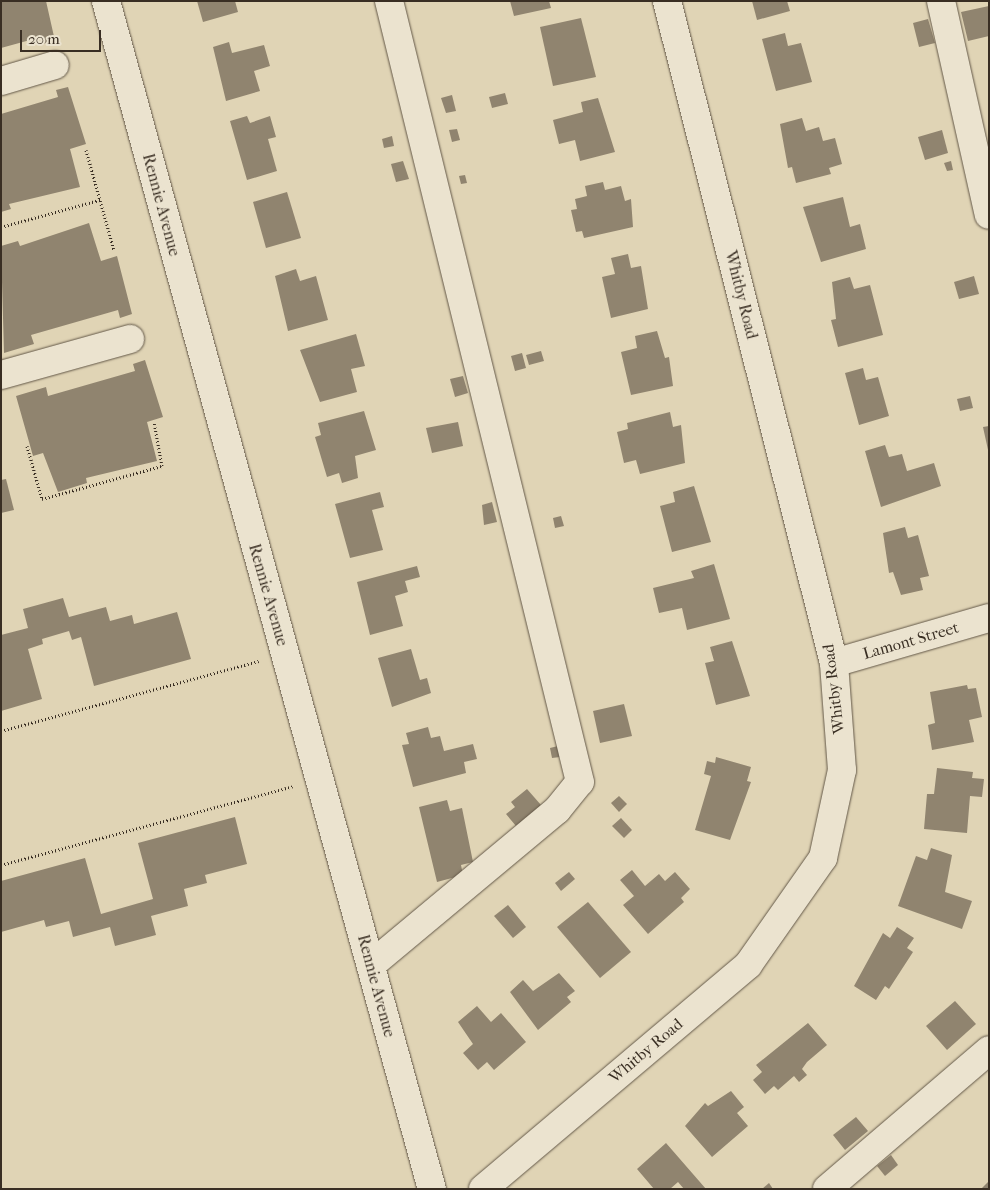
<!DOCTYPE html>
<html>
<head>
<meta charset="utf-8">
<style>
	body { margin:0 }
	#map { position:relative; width:990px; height:1190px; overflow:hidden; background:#e0d4b5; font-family:"IM FELL French Canon",serif }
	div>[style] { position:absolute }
	.building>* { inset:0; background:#90846f }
	.path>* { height:3px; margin-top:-1.5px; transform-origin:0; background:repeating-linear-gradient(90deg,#392e23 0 1px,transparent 0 3.5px) }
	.roads { filter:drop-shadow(0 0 1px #635848) drop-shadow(0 0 1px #635848) }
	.minor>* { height:28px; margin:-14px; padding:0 14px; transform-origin:14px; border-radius:14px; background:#ebe3cf }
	span { translate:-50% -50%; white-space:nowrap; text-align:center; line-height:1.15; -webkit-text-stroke:4.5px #ebe3cf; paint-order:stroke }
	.street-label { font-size:16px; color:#392e23 }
	.frame { position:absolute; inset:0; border:2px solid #392e23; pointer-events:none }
	.scale { position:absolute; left:20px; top:30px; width:81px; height:22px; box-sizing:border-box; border:2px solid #392e23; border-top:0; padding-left:6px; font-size:15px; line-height:18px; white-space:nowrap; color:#392e23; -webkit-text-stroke:4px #ebe3cf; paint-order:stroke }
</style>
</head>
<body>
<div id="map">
	<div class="building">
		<div style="clip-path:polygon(1px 1px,46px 1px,55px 41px,43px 44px,41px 37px,1px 48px)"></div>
		<div style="clip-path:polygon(197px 1px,235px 1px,238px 12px,203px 22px)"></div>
		<div style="clip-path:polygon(510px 1px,549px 1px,551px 8px,514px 16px)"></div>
		<div style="clip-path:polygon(752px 1px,787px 1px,790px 11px,757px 20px)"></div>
		<div style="clip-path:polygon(989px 6px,989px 36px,968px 41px,961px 12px)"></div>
		<div style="clip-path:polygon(581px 18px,596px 77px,553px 86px,540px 27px)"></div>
		<div style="clip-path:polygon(928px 19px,935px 43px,919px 47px,913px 23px)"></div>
		<div style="clip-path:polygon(785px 33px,788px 46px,801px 43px,812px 82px,776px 91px,762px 39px)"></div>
		<div style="clip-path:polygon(229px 42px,232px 53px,264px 45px,270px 66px,254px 71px,260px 91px,226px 101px,213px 47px)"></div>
		<div style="clip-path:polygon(68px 87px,86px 144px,70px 149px,80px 187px,9px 204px,11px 209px,1px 212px,1px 114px,58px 97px,56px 90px)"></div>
		<div style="clip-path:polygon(505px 93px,508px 104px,492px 108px,489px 97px)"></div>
		<div style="clip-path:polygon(452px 95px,456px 111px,446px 113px,441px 98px)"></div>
		<div style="clip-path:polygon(598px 98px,615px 152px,580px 161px,575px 140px,559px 144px,553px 120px,583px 112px,581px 102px)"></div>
		<div style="clip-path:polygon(247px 116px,250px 123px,270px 116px,276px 137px,268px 139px,277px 171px,247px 180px,230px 121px)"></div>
		<div style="clip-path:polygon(802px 118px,806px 131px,819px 127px,823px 141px,835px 138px,842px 164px,829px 168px,831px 174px,796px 183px,792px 167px,788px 168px,780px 124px)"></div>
		<div style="clip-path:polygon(457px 129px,460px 140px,452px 142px,449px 130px)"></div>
		<div style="clip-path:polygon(942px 130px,948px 153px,925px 160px,918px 137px)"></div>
		<div style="clip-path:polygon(392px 136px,394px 146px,384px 148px,382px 139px)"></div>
		<div style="clip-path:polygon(403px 161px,409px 179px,396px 182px,391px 164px)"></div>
		<div style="clip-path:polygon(951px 161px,953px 170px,947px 171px,944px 163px)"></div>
		<div style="clip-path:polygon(465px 175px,467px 183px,461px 184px,459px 176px)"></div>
		<div style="clip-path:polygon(603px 182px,605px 190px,621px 186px,625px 201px,631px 199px,633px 227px,584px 238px,582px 231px,576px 232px,571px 210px,577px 209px,575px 199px,587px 196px,585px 186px)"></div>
		<div style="clip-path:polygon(287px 192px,301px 238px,266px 248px,253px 202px)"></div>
		<div style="clip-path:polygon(843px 197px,850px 227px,860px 224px,866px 249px,821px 262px,803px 207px)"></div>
		<div style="clip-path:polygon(89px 223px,101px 261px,117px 256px,132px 314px,120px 318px,118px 310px,31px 335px,34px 344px,4px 353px,1px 246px,18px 241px,20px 246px)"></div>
		<div style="clip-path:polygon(628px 254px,631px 268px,641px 266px,648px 309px,611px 318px,602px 277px,615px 274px,611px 258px)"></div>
		<div style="clip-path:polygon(296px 269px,300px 281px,316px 276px,328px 320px,288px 331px,275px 276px)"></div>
		<div style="clip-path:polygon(974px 276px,979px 294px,959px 299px,954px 282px)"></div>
		<div style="clip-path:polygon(850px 277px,854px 289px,870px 285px,883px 335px,838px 347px,831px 320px,836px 319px,832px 282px)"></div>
		<div style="clip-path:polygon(657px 331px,665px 358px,669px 357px,673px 386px,631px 395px,621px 352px,637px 348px,635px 336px)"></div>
		<div style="clip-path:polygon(356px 334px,365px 366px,351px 369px,357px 392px,320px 402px,300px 350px)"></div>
		<div style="clip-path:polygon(541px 351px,544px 361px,529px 365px,526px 355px)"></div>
		<div style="clip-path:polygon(522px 353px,526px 368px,515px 371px,511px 356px)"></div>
		<div style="clip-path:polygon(145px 360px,163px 417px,147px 422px,157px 461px,86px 478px,87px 483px,58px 492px,43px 453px,33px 456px,16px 396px,46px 387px,48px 396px,135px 371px,133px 364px)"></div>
		<div style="clip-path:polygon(863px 368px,866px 380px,878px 377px,889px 416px,859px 425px,845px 373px)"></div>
		<div style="clip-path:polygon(463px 376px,468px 393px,455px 397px,450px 379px)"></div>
		<div style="clip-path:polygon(970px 396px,973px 408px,960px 411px,957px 399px)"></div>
		<div style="clip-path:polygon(364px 411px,376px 450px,355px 456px,358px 478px,342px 483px,339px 473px,327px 477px,315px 437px,321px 435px,318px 423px)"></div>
		<div style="clip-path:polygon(670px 412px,673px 427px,681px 425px,685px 463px,640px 474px,636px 460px,624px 463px,617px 432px,628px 429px,627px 423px)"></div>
		<div style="clip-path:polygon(458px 422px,463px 446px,432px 453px,426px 428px)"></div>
		<div style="clip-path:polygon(989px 426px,989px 450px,988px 450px,983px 427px)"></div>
		<div style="clip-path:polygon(885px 445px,889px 457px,902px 454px,907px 471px,934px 463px,941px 486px,881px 507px,865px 451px)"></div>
		<div style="clip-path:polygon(6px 479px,14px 510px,1px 513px,1px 480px)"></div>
		<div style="clip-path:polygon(694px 486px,711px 542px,672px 552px,660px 506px,675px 502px,673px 492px)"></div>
		<div style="clip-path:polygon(380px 492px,384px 507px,372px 510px,383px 550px,350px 558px,335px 504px)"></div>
		<div style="clip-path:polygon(492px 502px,497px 522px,484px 525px,482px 505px)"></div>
		<div style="clip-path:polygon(561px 516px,564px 526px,555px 528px,553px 518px)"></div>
		<div style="clip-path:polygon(905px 527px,908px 538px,918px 535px,929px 576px,920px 578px,923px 590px,901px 595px,893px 572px,889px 573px,883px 533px)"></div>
		<div style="clip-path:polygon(714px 564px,730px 619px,687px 630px,682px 608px,659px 613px,653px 588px,694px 578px,691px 571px)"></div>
		<div style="clip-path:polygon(417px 566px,420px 577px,405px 581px,408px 592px,395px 596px,403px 626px,370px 635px,357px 582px)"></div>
		<div style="clip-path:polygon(63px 598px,69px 617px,106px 607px,110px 621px,132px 615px,134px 624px,177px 612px,191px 659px,94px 686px,81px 637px,72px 640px,69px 631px,42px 639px,43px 644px,28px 649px,42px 699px,1px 711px,1px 635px,28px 628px,23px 609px)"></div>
		<div style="clip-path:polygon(732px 641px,750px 696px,716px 705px,705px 663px,714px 661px,710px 647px)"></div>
		<div style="clip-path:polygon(411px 649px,420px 680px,427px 678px,431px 693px,392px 707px,378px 658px)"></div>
		<div style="clip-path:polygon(967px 685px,968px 689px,976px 688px,982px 717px,969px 720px,974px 742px,932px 750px,928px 725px,935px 723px,930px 692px)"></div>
		<div style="clip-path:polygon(624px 704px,632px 736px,600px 743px,593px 711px)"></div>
		<div style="clip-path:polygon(428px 727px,431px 738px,440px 736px,444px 751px,473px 744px,477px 759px,464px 762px,466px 773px,413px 787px,402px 745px,409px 744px,406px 733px)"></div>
		<div style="clip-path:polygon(558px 746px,560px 757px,552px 758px,550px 748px)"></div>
		<div style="clip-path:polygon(716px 757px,751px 767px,747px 781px,751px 782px,730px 840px,695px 830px,711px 776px,704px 774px,707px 761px,715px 763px)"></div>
		<div style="clip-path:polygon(937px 768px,973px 772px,972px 778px,984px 779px,982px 797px,970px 796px,967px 833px,924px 829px,927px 794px,934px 794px)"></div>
		<div style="clip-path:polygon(527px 789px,541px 805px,516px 826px,506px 814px,515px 807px,511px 802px)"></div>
		<div style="clip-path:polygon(619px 796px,627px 804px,619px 812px,611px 803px)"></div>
		<div style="clip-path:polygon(447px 800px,450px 811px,462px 808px,473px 862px,461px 865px,463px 875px,437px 882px,419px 807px)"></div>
		<div style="clip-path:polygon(235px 817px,247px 864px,205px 875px,207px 883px,184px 889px,188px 906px,151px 916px,156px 935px,115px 946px,110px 927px,73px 937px,69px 921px,46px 927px,44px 920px,1px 932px,1px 881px,85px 858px,101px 914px,153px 899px,138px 843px)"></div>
		<div style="clip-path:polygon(621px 818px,632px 830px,624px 838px,612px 826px)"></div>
		<div style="clip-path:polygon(931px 848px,952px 855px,945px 892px,972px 901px,962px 929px,898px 906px,916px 856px,927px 860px)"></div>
		<div style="clip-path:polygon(632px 870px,645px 886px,659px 874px,665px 881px,675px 872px,690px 889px,681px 898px,684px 902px,648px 934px,623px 905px,634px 896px,620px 880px)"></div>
		<div style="clip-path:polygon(569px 872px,575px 879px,561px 891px,555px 883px)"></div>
		<div style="clip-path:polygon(588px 902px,631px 952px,600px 978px,557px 927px)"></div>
		<div style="clip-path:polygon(508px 905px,526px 927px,513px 938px,494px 916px)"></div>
		<div style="clip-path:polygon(897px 927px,914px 938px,907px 948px,913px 952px,889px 989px,885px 986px,876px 1000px,854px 986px,883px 933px,890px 938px)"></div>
		<div style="clip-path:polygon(559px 973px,575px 991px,567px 997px,571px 1002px,538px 1030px,510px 992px,523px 980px,533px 991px)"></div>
		<div style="clip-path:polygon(955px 1001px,976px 1024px,947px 1050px,926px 1026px)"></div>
		<div style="clip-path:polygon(477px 1006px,491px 1022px,501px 1013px,526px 1042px,494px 1070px,487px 1062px,478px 1070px,463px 1053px,473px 1044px,458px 1022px)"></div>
		<div style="clip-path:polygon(808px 1023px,827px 1045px,807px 1062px,802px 1069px,807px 1075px,799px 1082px,794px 1076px,778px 1090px,774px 1086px,765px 1094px,753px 1080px,762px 1072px,756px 1065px)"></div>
		<div style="clip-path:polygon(731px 1091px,744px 1107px,737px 1113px,748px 1126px,712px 1157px,685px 1126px,705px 1103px,708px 1106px)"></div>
		<div style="clip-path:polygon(856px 1117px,868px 1131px,845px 1150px,833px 1135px)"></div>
		<div style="clip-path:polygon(666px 1143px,706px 1189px,684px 1189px,678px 1182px,670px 1189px,654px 1189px,637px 1169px)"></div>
		<div style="clip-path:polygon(891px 1155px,898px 1165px,885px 1176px,877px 1166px)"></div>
		<div style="clip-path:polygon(989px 1181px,989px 1189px,981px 1189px)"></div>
		<div style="clip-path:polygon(769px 1183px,773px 1189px,762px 1189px)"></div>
	</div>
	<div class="path">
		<div style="left:86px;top:150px;width:104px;rotate:74.4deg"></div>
		<div style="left:1px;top:227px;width:103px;rotate:-15.3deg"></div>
		<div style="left:27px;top:446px;width:55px;rotate:74.2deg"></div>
		<div style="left:42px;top:499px;width:124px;rotate:-15.4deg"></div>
		<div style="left:162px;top:466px;width:45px;rotate:-100.3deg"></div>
		<div style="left:1px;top:731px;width:267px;rotate:-15.2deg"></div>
		<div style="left:1px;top:865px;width:302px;rotate:-15.1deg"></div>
	</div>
	<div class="roads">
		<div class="minor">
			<div style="left:106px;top:1px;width:1232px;rotate:74.66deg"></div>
			<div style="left:941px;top:1px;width:219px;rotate:77.4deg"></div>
			<div style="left:1px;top:81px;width:56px;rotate:-16.5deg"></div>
			<div style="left:1px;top:375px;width:134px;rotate:-15.6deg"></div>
			<div style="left:834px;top:663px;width:161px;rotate:-16.2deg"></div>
			<div style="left:371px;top:965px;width:242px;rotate:-39.8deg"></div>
			<div style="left:557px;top:810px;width:36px;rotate:-51deg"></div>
			<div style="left:580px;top:782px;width:804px;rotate:-103.74deg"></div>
			<div style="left:483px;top:1189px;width:347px;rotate:-40.2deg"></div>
			<div style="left:748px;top:965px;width:131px;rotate:-55deg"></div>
			<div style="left:823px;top:858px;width:90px;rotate:-77.8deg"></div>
			<div style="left:842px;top:770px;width:107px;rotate:-94.3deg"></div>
			<div style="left:834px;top:663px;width:683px;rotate:-104.16deg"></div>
			<div style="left:827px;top:1189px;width:213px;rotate:-40.6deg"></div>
		</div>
	</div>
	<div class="street-label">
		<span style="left:161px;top:205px;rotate:75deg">Rennie Avenue</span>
		<span style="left:741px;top:295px;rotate:76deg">Whitby Road</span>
		<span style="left:268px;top:595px;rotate:74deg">Rennie Avenue</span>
		<span style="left:911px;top:641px;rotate:-16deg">Lamont Street</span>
		<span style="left:834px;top:689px;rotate:-97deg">Whitby Road</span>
		<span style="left:376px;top:986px;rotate:75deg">Rennie Avenue</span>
		<span style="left:646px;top:1051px;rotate:-40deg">Whitby Road</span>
	</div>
	<div class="frame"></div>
	<div class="scale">20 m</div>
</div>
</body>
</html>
